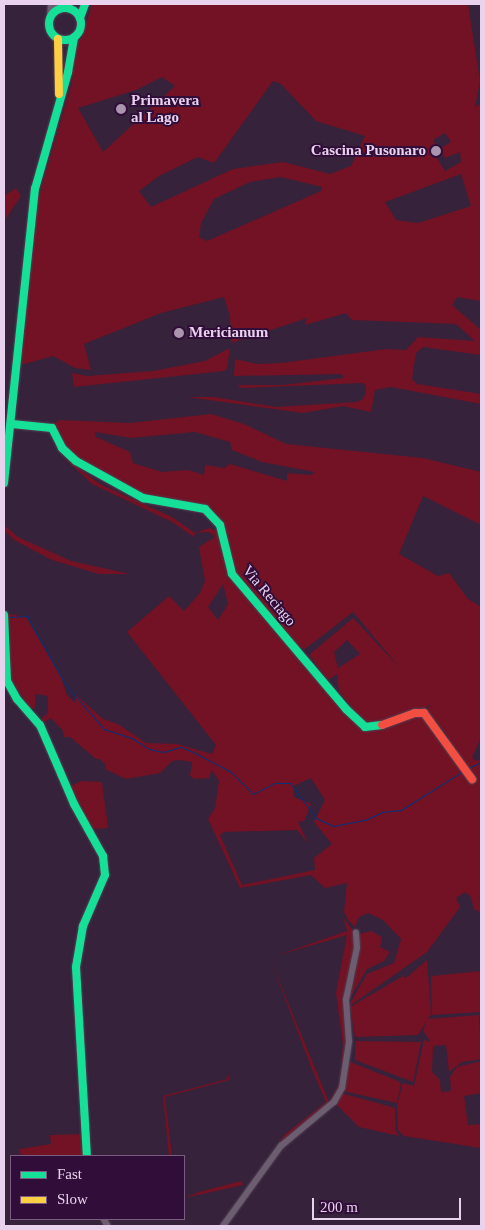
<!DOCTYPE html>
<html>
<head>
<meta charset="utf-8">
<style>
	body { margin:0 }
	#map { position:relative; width:485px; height:1230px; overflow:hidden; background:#36223a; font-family:"Times New Roman",serif }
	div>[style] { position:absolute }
	.green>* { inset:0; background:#721224 }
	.stream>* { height:1px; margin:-0.5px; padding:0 0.5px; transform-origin:0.5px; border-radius:0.5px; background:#05337c }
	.roads { filter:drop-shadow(0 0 1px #514055) drop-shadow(0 0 1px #514055) }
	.street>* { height:5.5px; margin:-2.75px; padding:0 2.75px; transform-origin:2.75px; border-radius:2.75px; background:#6c5e70 }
	.fast>* { height:8px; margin:-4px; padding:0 4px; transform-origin:4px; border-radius:4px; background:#16e098 }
	.fast>.ring { margin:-4px; padding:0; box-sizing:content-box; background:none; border:8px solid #16e098; border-radius:50% }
	.slow>* { height:8px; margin:-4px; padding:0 4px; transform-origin:4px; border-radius:4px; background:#ffcf43 }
	.jam>* { height:8px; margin:-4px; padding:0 4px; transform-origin:4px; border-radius:4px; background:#f24e42 }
	.dots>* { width:14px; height:14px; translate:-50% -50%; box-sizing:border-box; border:2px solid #310d39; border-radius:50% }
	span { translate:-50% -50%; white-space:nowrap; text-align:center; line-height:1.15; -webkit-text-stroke:4px #310d39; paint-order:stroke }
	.poi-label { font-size:15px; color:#e8d2ed; font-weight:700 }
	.left { translate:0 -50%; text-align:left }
	.right { translate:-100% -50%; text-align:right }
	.street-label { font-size:15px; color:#e8d2ed }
	.frame { position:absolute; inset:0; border:5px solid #e8d2ed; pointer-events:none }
	.legend { position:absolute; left:10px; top:1155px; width:175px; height:65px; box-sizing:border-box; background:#310d39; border:1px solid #7a5c81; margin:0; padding:6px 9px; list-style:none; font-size:15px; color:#e8d2ed }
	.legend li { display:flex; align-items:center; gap:10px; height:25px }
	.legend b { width:25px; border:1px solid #7a5c81 }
	.scale { position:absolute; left:312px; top:1198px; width:149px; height:22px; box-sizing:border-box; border:2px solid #e8d2ed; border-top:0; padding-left:6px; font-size:15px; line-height:18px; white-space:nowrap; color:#e8d2ed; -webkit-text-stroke:4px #310d39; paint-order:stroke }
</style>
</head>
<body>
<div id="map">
	<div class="green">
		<div style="clip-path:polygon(evenodd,92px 4px,468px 4px,480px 81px,475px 107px,481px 103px,481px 301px,457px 297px,452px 305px,481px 330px,481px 355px,423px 347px,416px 353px,412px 379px,417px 384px,481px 394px,481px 404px,391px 387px,375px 390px,371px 412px,343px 406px,303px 413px,187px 397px,213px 397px,276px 407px,357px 402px,363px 399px,366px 392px,366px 386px,362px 383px,242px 388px,237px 385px,282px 385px,343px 378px,342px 374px,234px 376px,235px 359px,257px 364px,281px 363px,386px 349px,406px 350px,418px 337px,475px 341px,456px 324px,352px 320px,346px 313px,305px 325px,307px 318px,231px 343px,230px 316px,224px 297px,161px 313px,84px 344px,91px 370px,75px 368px,53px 356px,21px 365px,38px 199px,72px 82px,75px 46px,82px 37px,92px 4px,162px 77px,175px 86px,103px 152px,78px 108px,136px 90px,162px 77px,92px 4px,273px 81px,281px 84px,316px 121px,365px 136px,351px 166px,330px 174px,283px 162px,233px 169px,151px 207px,139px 191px,159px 176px,198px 157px,214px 163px,273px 81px,92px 4px,445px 133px,451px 142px,439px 149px,445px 158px,460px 152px,461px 162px,445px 171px,432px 150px,436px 146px,433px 140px,445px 133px,92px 4px,461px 174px,471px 206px,418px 223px,396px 220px,385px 202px,461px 174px,92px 4px,281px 177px,322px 187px,321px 191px,207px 241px,199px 237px,201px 223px,214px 199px,250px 182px,281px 177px)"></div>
		<div style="clip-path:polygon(16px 188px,21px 196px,4px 221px,4px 196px)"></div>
		<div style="clip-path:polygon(230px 348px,227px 368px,224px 371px,74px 387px,72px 373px,87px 376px,153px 371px,205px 361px)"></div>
		<div style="clip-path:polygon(evenodd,211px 414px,244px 424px,286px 444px,423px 458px,481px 472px,481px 525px,423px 496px,399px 554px,438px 576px,449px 573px,468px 599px,481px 607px,481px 737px,472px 758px,477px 761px,481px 759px,481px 913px,474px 909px,471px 897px,465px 892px,456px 898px,460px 907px,427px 952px,348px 1007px,367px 974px,394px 963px,401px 939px,383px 920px,368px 913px,359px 917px,355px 927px,348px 920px,344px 912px,347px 883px,325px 888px,311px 875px,240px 888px,208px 819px,215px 808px,219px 781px,212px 770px,209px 778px,195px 779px,190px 776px,192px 762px,180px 760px,172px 761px,160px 773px,126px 779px,105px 769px,106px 765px,100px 759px,96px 759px,70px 737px,64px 737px,63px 731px,51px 718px,43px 723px,42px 718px,48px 713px,48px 696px,35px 694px,35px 708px,30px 708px,7px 675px,4px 615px,10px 614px,26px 617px,61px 677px,67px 695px,75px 703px,76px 695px,103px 719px,118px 724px,146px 743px,177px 744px,212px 754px,216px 745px,127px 632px,169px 596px,184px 611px,200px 593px,205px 581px,199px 547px,215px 537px,209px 532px,195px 533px,194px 537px,172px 522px,92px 484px,63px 457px,100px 484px,172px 517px,195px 533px,209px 528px,220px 532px,226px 566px,347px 712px,352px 708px,339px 691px,337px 674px,328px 680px,309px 655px,353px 618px,400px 668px,353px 612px,305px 649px,299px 647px,245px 589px,229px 563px,228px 540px,219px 517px,206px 506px,141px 496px,79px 462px,63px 444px,52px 424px,60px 420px,130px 423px,211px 414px,95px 432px,131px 438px,195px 432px,230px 442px,232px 450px,262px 462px,315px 472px,310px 475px,287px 473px,287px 481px,230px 464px,224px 468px,205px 465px,204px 475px,188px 470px,162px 472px,133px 463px,130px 452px,96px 437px,95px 432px,211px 414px,223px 584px,228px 604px,218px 620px,208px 607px,223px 584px,211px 414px,347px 640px,360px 654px,338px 668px,334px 652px,347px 640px,211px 414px,431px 704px,425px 712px,442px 728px,460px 757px,424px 716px,416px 715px,431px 704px,211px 414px,311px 778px,325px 800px,314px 822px,332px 844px,314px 858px,315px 870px,242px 885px,220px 835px,224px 832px,297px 830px,308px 843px,298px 822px,304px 821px,311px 804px,294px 797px,293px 786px,311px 778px)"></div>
		<div style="clip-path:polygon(4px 525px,18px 537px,71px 561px,130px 574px,99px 574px,52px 560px,14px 540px,4px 530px)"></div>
		<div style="clip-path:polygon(81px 781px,102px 782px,108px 828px,91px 829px,71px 786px)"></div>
		<div style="clip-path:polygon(343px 917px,356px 935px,357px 943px,345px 1002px,346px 1041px,340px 1085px,332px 1100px,294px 1131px,267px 1163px,284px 1135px,326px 1102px,311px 1067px,270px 959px,329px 1102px,339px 1084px,341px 1069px,343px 1045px,336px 993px,347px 935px,275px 956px,347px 931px)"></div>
		<div style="clip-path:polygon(371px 931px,382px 937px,380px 947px,390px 952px,384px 961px,367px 969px,347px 1003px,360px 946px,359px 934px)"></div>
		<div style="clip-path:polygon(427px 960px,431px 1014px,418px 1035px,355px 1037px,350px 1007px,403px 976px,406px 978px)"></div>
		<div style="clip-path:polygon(481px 971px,481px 1012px,432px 1015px,431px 976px)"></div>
		<div style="clip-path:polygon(479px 1015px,481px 1059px,462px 1062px,449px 1072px,446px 1045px,433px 1046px,432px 1072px,440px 1080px,441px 1092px,451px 1091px,450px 1077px,457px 1067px,481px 1061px,481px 1093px,464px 1096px,468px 1125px,481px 1124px,481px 1148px,404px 1136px,398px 1130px,397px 1105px,403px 1083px,414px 1086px,424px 1040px,431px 1042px,423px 1031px,427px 1019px)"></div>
		<div style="clip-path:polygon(355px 1041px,421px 1042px,413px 1082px,355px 1060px)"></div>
		<div style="clip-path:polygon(348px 1061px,398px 1081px,401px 1084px,397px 1103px,343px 1091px)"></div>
		<div style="clip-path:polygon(228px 1074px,230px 1078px,229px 1080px,165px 1097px,172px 1156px,169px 1156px,163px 1096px,227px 1079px)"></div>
		<div style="clip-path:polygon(341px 1093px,395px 1108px,395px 1129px,399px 1136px,359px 1127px,335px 1103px)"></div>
		<div style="clip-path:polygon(86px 1134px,86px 1156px,21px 1156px,19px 1149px,51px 1144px,50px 1135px)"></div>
		<div style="clip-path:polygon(241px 1181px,243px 1185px,184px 1198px,199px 1192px)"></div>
	</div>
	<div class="stream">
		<div style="left:9px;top:617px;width:18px;rotate:-3deg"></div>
		<div style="left:27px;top:616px;width:78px;rotate:60.8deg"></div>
		<div style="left:65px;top:684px;width:60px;rotate:49.1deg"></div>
		<div style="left:104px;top:729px;width:29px;rotate:18deg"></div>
		<div style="left:132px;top:738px;width:20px;rotate:33deg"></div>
		<div style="left:149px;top:749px;width:14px;rotate:12deg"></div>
		<div style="left:163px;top:752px;width:19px;rotate:-16deg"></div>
		<div style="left:181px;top:747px;width:13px;rotate:23deg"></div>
		<div style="left:193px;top:752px;width:43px;rotate:27.8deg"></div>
		<div style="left:231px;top:772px;width:31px;rotate:45deg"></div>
		<div style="left:253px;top:794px;width:25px;rotate:-27deg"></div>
		<div style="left:275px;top:783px;width:15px"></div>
		<div style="left:290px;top:783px;width:44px;rotate:53.4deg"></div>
		<div style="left:316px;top:818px;width:19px;rotate:25deg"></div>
		<div style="left:333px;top:826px;width:33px;rotate:-11deg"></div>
		<div style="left:365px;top:820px;width:19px;rotate:-25deg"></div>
		<div style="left:382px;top:812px;width:19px;rotate:-6deg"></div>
		<div style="left:401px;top:810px;width:73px;rotate:-32.2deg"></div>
		<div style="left:468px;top:768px;width:14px;rotate:-25deg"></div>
	</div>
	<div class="roads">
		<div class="street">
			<div style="left:56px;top:4px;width:10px;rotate:24deg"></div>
			<div style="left:50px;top:18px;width:14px;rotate:-86deg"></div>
			<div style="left:104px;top:1219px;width:8px;rotate:60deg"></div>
			<div style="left:223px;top:1226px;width:99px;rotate:-54.1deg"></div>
			<div style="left:281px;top:1146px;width:69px;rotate:-39.7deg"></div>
			<div style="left:334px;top:1102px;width:16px;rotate:-60deg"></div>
			<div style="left:342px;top:1088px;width:47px;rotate:-81.3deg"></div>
			<div style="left:349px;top:1042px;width:42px;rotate:-94.1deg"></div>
			<div style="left:346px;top:1000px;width:53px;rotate:-78.1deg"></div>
			<div style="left:357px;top:948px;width:15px;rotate:-94deg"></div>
		</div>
		<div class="fast">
			<div class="ring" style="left:49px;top:8px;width:24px;height:24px"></div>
			<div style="left:80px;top:18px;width:15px;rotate:-70deg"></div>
			<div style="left:12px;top:424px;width:40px;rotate:5.7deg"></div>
			<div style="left:52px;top:428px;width:22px;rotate:63deg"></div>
			<div style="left:62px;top:448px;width:19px;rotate:43deg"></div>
			<div style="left:76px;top:461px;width:77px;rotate:28.9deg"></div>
			<div style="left:143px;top:498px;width:63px;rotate:10.1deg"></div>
			<div style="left:205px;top:509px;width:22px;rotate:47deg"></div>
			<div style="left:220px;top:525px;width:50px;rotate:76.2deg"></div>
			<div style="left:232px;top:574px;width:177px;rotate:49.8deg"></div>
			<div style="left:346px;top:709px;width:26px;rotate:43deg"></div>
			<div style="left:365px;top:727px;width:17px;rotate:-7deg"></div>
			<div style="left:4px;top:483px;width:296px;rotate:-84deg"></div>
			<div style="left:35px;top:189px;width:122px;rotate:-74.2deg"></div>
			<div style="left:68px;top:72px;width:35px;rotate:-80deg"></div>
			<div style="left:4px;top:615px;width:66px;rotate:87.4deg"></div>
			<div style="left:7px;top:681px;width:21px;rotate:61deg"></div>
			<div style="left:17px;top:699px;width:35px;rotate:49deg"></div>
			<div style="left:40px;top:725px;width:86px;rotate:66.7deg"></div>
			<div style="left:74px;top:804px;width:60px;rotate:60.9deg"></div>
			<div style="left:103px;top:856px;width:19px;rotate:84deg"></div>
			<div style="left:105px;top:875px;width:56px;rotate:113.3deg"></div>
			<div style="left:83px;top:926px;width:42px;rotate:99.7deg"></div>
			<div style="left:76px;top:967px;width:189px;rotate:86.7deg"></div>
		</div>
		<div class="slow">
			<div style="left:58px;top:39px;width:55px;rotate:89deg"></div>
		</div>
		<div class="jam">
			<div style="left:382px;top:725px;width:35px;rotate:-20deg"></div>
			<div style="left:415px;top:713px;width:9px"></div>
			<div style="left:424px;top:713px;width:82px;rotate:54deg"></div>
		</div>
	</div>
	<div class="dots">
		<div style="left:121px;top:109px;background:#aa94ae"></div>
		<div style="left:436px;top:151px;background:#aa94ae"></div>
		<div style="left:179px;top:333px;background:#aa94ae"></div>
	</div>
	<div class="poi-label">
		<span class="left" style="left:131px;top:109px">Primavera<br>al Lago</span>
		<span class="right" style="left:426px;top:151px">Cascina Pusonaro</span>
		<span class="left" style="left:189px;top:333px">Mericianum</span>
	</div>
	<div class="street-label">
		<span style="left:269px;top:596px;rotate:50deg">Via Reciago</span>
	</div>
	<div class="frame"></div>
	<ul class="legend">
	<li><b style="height:6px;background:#16e098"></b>Fast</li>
	<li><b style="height:6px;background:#ffcf43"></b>Slow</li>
	</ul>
	<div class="scale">200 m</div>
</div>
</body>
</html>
